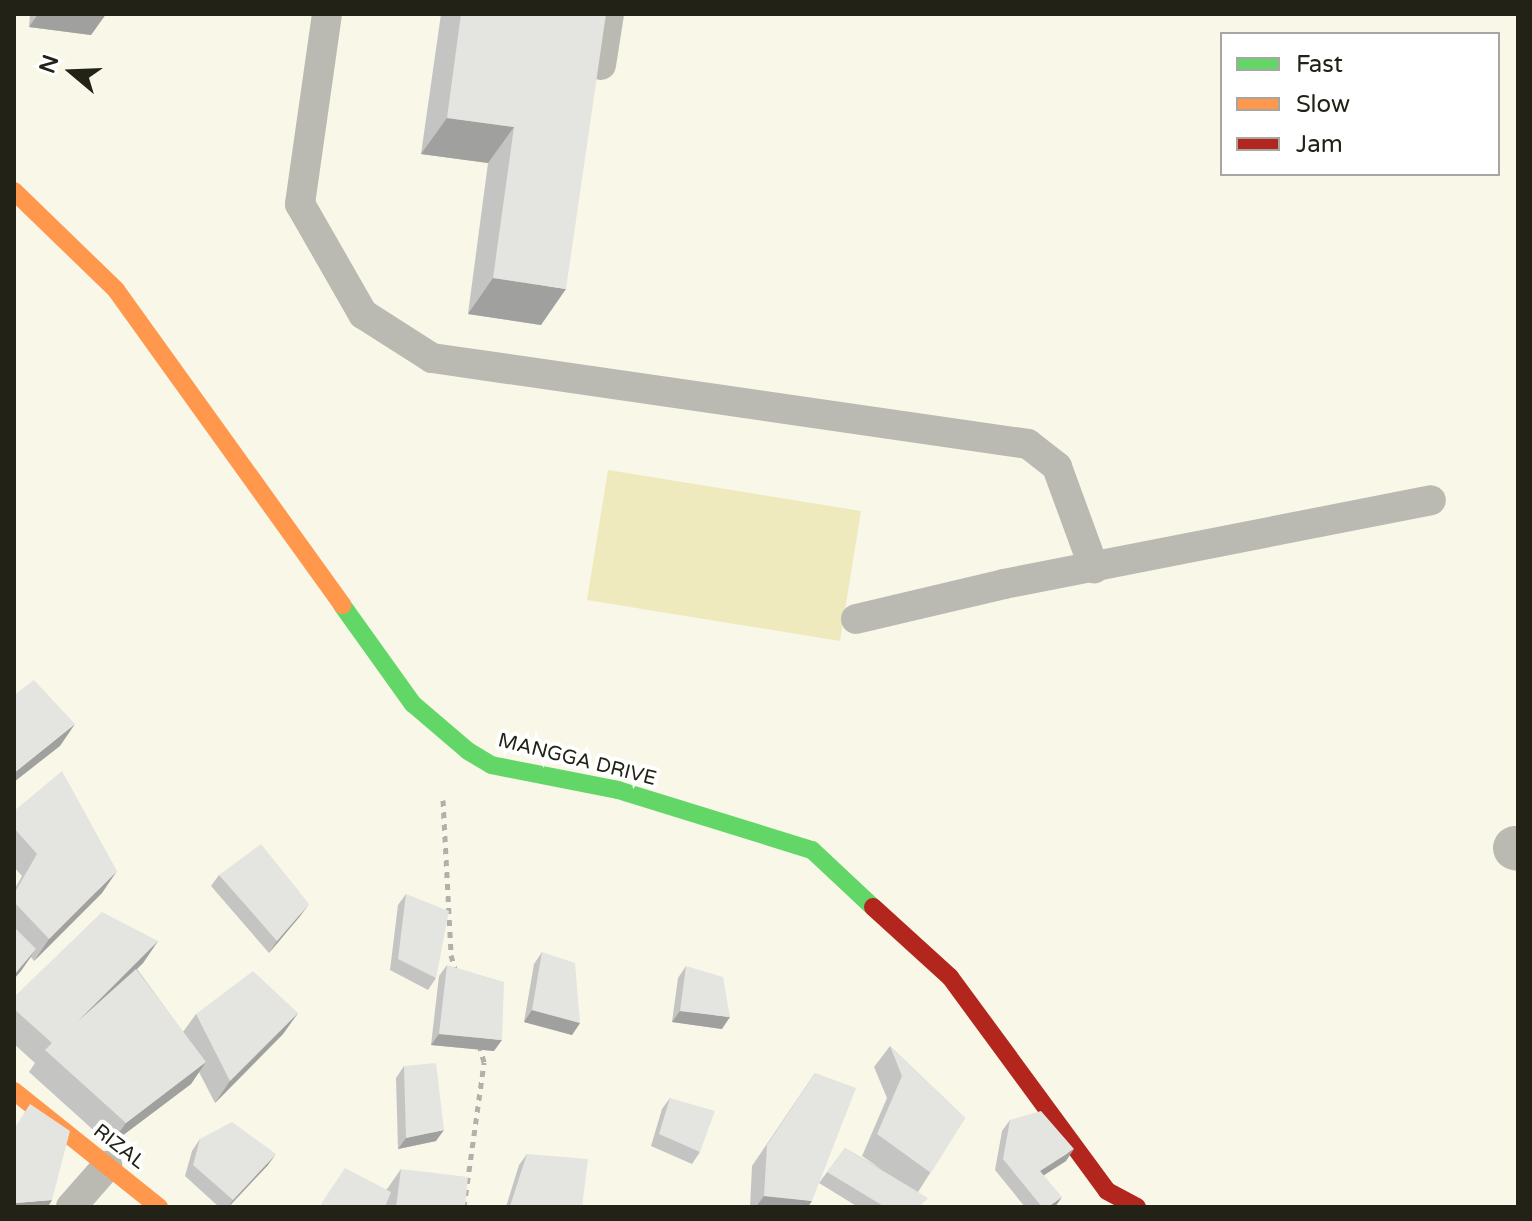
<!DOCTYPE html>
<html>
<head>
<meta charset="utf-8">
<style>
	body { margin:0 }
	#map { position:relative; width:1532px; height:1221px; overflow:hidden; background:#f8f7e8; font-family:"Varela Round",sans-serif }
	div>[style] { position:absolute }
	.green>* { inset:0; background:#eeeabe }
	.path>* { height:5px; margin-top:-2.5px; transform-origin:0; background:repeating-linear-gradient(90deg,#b1b1ab 0 6px,transparent 0 12px) }
	.lane>* { height:30px; margin:-15px; padding:0 15px; transform-origin:15px; border-radius:15px; background:#bbbab2 }
	.street>* { height:44px; margin:-22px; padding:0 22px; transform-origin:22px; border-radius:22px; background:#bbbab2 }
	.fast>* { height:18px; margin:-9px; padding:0 9px; transform-origin:9px; border-radius:9px; background:#63d668 }
	.slow>* { height:18px; margin:-9px; padding:0 9px; transform-origin:9px; border-radius:9px; background:#ff974d }
	.jam>* { height:18px; margin:-9px; padding:0 9px; transform-origin:9px; border-radius:9px; background:#b3261e }
	.wall>* { inset:0; background:#c4c5c2 }
	.shaded-wall>* { inset:0; background:#a0a09e }
	.building>* { inset:0; background:#e4e5e1 }
	span { translate:-50% -50%; white-space:nowrap; text-align:center; line-height:1.15; -webkit-text-stroke:8px #fff; paint-order:stroke }
	.street-label { font-size:20px; color:#222217 }
	.frame { position:absolute; inset:0; border:16px solid #222217; pointer-events:none }
	.legend { position:absolute; left:1220px; top:32px; width:280px; height:144px; box-sizing:border-box; background:#fff; border:2px solid #a7a7a2; margin:0; padding:10px 14px; list-style:none; font-size:24px; color:#222217 }
	.legend li { display:flex; align-items:center; gap:16px; height:40px }
	.legend b { width:40px; border:2px solid #a7a7a2 }
	.north { position:absolute; left:32px; top:32px; width:80px; height:80px; -webkit-text-stroke:6px #fff; paint-order:stroke; rotate:289deg; font-size:22px; font-weight:700; line-height:32px; text-align:center; color:#222217 }
	.north::after { content:''; display:block; margin:auto; width:28px; height:36px; background:#222217; clip-path:polygon(50% 0,100% 100%,50% 72%,0 100%) }
</style>
</head>
<body>
<div id="map">
	<div class="green">
		<div style="clip-path:polygon(608px 470px,861px 511px,840px 641px,587px 600px)"></div>
	</div>
	<div class="path">
		<div style="left:443px;top:800px;width:155px;rotate:87deg"></div>
		<div style="left:451px;top:955px;width:19px;rotate:74deg"></div>
		<div style="left:464px;top:1207px;width:146px;rotate:-82.1deg"></div>
		<div style="left:484px;top:1062px;width:16px;rotate:-105deg"></div>
	</div>
	<div class="lane">
		<div style="left:327px;top:14px;width:192px;rotate:98.1deg"></div>
		<div style="left:300px;top:204px;width:127px;rotate:60.2deg"></div>
		<div style="left:363px;top:314px;width:82px;rotate:32.5deg"></div>
		<div style="left:432px;top:358px;width:602px;rotate:8.21deg"></div>
		<div style="left:1028px;top:444px;width:37px;rotate:38deg"></div>
		<div style="left:1057px;top:467px;width:108px;rotate:69.9deg"></div>
		<div style="left:601px;top:65px;width:52px;rotate:-81.1deg"></div>
		<div style="left:856px;top:619px;width:152px;rotate:-13.3deg"></div>
		<div style="left:1004px;top:584px;width:435px;rotate:-11.1deg"></div>
		<div style="left:71px;top:1207px;width:55px;rotate:-48.7deg"></div>
	</div>
	<div class="street">
		<div style="left:1515px;top:848px;width:3px;rotate:18deg"></div>
	</div>
	<div class="fast">
		<div style="left:342px;top:605px;width:122px;rotate:54.4deg"></div>
		<div style="left:413px;top:704px;width:72px;rotate:40.5deg"></div>
		<div style="left:468px;top:751px;width:27px;rotate:31deg"></div>
		<div style="left:491px;top:765px;width:129px;rotate:11.1deg"></div>
		<div style="left:618px;top:790px;width:203px;rotate:17.2deg"></div>
		<div style="left:812px;top:850px;width:83px;rotate:43.1deg"></div>
	</div>
	<div class="slow">
		<div style="left:14px;top:191px;width:142px;rotate:44.1deg"></div>
		<div style="left:116px;top:290px;width:388px;rotate:54.3deg"></div>
		<div style="left:14px;top:1091px;width:186px;rotate:38.7deg"></div>
	</div>
	<div class="jam">
		<div style="left:873px;top:907px;width:104px;rotate:42.3deg"></div>
		<div style="left:950px;top:977px;width:265px;rotate:53.7deg"></div>
		<div style="left:1107px;top:1191px;width:34px;rotate:28deg"></div>
	</div>
	<div class="wall">
		<div style="clip-path:polygon(30px 14px,106px 14px,91px 35px,29px 27px)"></div>
		<div style="clip-path:polygon(441px 14px,606px 14px,541px 325px,468px 314px,488px 163px,421px 154px)"></div>
		<div style="clip-path:polygon(14px 811px,102px 893px,34px 961px,31px 957px,14px 979px,14px 890px,22px 876px,14px 867px)"></div>
		<div style="clip-path:polygon(219px 875px,301px 915px,269px 953px,211px 886px)"></div>
		<div style="clip-path:polygon(406px 894px,436px 978px,428px 990px,390px 970px,398px 905px)"></div>
		<div style="clip-path:polygon(158px 941px,143px 963px,137px 969px,183px 1032px,196px 1014px,298px 1013px,283px 1034px,215px 1103px,199px 1072px,191px 1084px,110px 1145px,29px 1072px,35px 1063px,14px 1044px,14px 997px)"></div>
		<div style="clip-path:polygon(542px 952px,580px 1023px,572px 1035px,524px 1022px,534px 964px)"></div>
		<div style="clip-path:polygon(447px 965px,494px 1051px,431px 1045px,439px 976px)"></div>
		<div style="clip-path:polygon(686px 966px,722px 1029px,672px 1022px,678px 978px)"></div>
		<div style="clip-path:polygon(890px 1046px,965px 1118px,918px 1192px,921px 1207px,858px 1207px,819px 1183px,845px 1148px,881px 1169px,862px 1156px,887px 1098px,874px 1067px)"></div>
		<div style="clip-path:polygon(404px 1066px,436px 1141px,398px 1149px,396px 1078px)"></div>
		<div style="clip-path:polygon(815px 1073px,808px 1207px,750px 1207px,752px 1166px)"></div>
		<div style="clip-path:polygon(670px 1098px,700px 1152px,692px 1164px,651px 1146px,662px 1109px)"></div>
		<div style="clip-path:polygon(1010px 1120px,1066px 1161px,1043px 1175px,1055px 1207px,1025px 1207px,995px 1170px,1002px 1131px)"></div>
		<div style="clip-path:polygon(200px 1139px,268px 1165px,229px 1207px,219px 1207px,185px 1176px,192px 1151px)"></div>
		<div style="clip-path:polygon(527px 1154px,582px 1207px,506px 1207px,519px 1165px)"></div>
		<div style="clip-path:polygon(401px 1169px,465px 1207px,318px 1207px,387px 1189px)"></div>
	</div>
	<div class="shaded-wall">
		<div style="clip-path:polygon(38px 14px,106px 14px,91px 35px,29px 27px)"></div>
		<div style="clip-path:polygon(447px 118px,514px 127px,488px 163px,421px 154px)"></div>
		<div style="clip-path:polygon(493px 278px,566px 289px,541px 325px,468px 314px)"></div>
		<div style="clip-path:polygon(75px 724px,60px 746px,14px 782px,14px 773px)"></div>
		<div style="clip-path:polygon(117px 871px,102px 893px,34px 961px,49px 939px)"></div>
		<div style="clip-path:polygon(309px 904px,301px 915px,269px 953px,277px 941px)"></div>
		<div style="clip-path:polygon(158px 941px,143px 963px,62px 1043px,77px 1022px)"></div>
		<div style="clip-path:polygon(36px 949px,21px 971px,14px 979px,14px 975px)"></div>
		<div style="clip-path:polygon(532px 1010px,580px 1023px,572px 1035px,524px 1022px)"></div>
		<div style="clip-path:polygon(680px 1011px,730px 1017px,722px 1029px,672px 1022px)"></div>
		<div style="clip-path:polygon(298px 1013px,283px 1034px,215px 1103px,230px 1081px)"></div>
		<div style="clip-path:polygon(439px 1034px,502px 1040px,494px 1051px,431px 1045px)"></div>
		<div style="clip-path:polygon(206px 1062px,191px 1084px,110px 1145px,126px 1123px)"></div>
		<div style="clip-path:polygon(444px 1130px,436px 1141px,398px 1149px,406px 1138px)"></div>
		<div style="clip-path:polygon(1074px 1149px,1066px 1161px,1032px 1183px,1040px 1171px)"></div>
		<div style="clip-path:polygon(276px 1154px,268px 1165px,228px 1207px,233px 1200px)"></div>
		<div style="clip-path:polygon(764px 1196px,812px 1201px,808px 1207px,756px 1207px)"></div>
		<div style="clip-path:polygon(1062px 1197px,1055px 1207px,1048px 1207px)"></div>
		<div style="clip-path:polygon(52px 1200px,48px 1207px,14px 1207px,15px 1203px)"></div>
	</div>
	<div class="building">
		<div style="clip-path:polygon(461px 14px,606px 14px,566px 289px,493px 278px,514px 127px,447px 118px)"></div>
		<div style="clip-path:polygon(34px 680px,75px 724px,14px 773px,14px 695px)"></div>
		<div style="clip-path:polygon(62px 771px,117px 871px,49px 939px,14px 902px,14px 894px,37px 854px,14px 828px,14px 811px)"></div>
		<div style="clip-path:polygon(261px 844px,309px 904px,277px 941px,219px 875px)"></div>
		<div style="clip-path:polygon(406px 894px,449px 911px,436px 978px,398px 959px)"></div>
		<div style="clip-path:polygon(102px 912px,158px 941px,77px 1022px,136px 969px,206px 1062px,126px 1123px,45px 1050px,52px 1043px,14px 1009px,14px 997px)"></div>
		<div style="clip-path:polygon(14px 927px,36px 949px,14px 975px)"></div>
		<div style="clip-path:polygon(542px 952px,575px 963px,580px 1023px,532px 1010px)"></div>
		<div style="clip-path:polygon(447px 965px,504px 982px,502px 1040px,439px 1034px)"></div>
		<div style="clip-path:polygon(686px 966px,723px 977px,730px 1017px,680px 1011px)"></div>
		<div style="clip-path:polygon(253px 971px,298px 1013px,230px 1081px,196px 1014px)"></div>
		<div style="clip-path:polygon(890px 1046px,965px 1118px,931px 1173px,877px 1134px,902px 1076px)"></div>
		<div style="clip-path:polygon(436px 1063px,444px 1130px,406px 1138px,404px 1066px)"></div>
		<div style="clip-path:polygon(815px 1073px,856px 1088px,812px 1201px,764px 1196px,767px 1145px)"></div>
		<div style="clip-path:polygon(670px 1098px,715px 1111px,700px 1152px,659px 1134px)"></div>
		<div style="clip-path:polygon(30px 1104px,70px 1131px,52px 1200px,15px 1203px,14px 1129px)"></div>
		<div style="clip-path:polygon(1041px 1111px,1074px 1149px,1040px 1171px,1062px 1197px,1048px 1207px,1042px 1207px,1003px 1159px,1010px 1120px)"></div>
		<div style="clip-path:polygon(232px 1122px,276px 1154px,233px 1200px,193px 1165px,200px 1139px)"></div>
		<div style="clip-path:polygon(845px 1148px,928px 1198px,919px 1207px,885px 1207px,827px 1172px)"></div>
		<div style="clip-path:polygon(527px 1154px,588px 1159px,582px 1207px,510px 1206px)"></div>
		<div style="clip-path:polygon(345px 1168px,391px 1192px,385px 1207px,319px 1207px)"></div>
		<div style="clip-path:polygon(401px 1169px,468px 1177px,465px 1207px,396px 1207px)"></div>
	</div>
	<div class="street-label">
		<span style="left:577px;top:760px;rotate:14deg">MANGGA DRIVE</span>
		<span style="left:119px;top:1147px;rotate:38deg">RIZAL</span>
	</div>
	<div class="frame"></div>
	<ul class="legend">
	<li><b style="height:10px;background:#63d668"></b>Fast</li>
	<li><b style="height:10px;background:#ff974d"></b>Slow</li>
	<li><b style="height:10px;background:#b3261e"></b>Jam</li>
	</ul>
	<div class="north">N</div>
</div>
</body>
</html>
